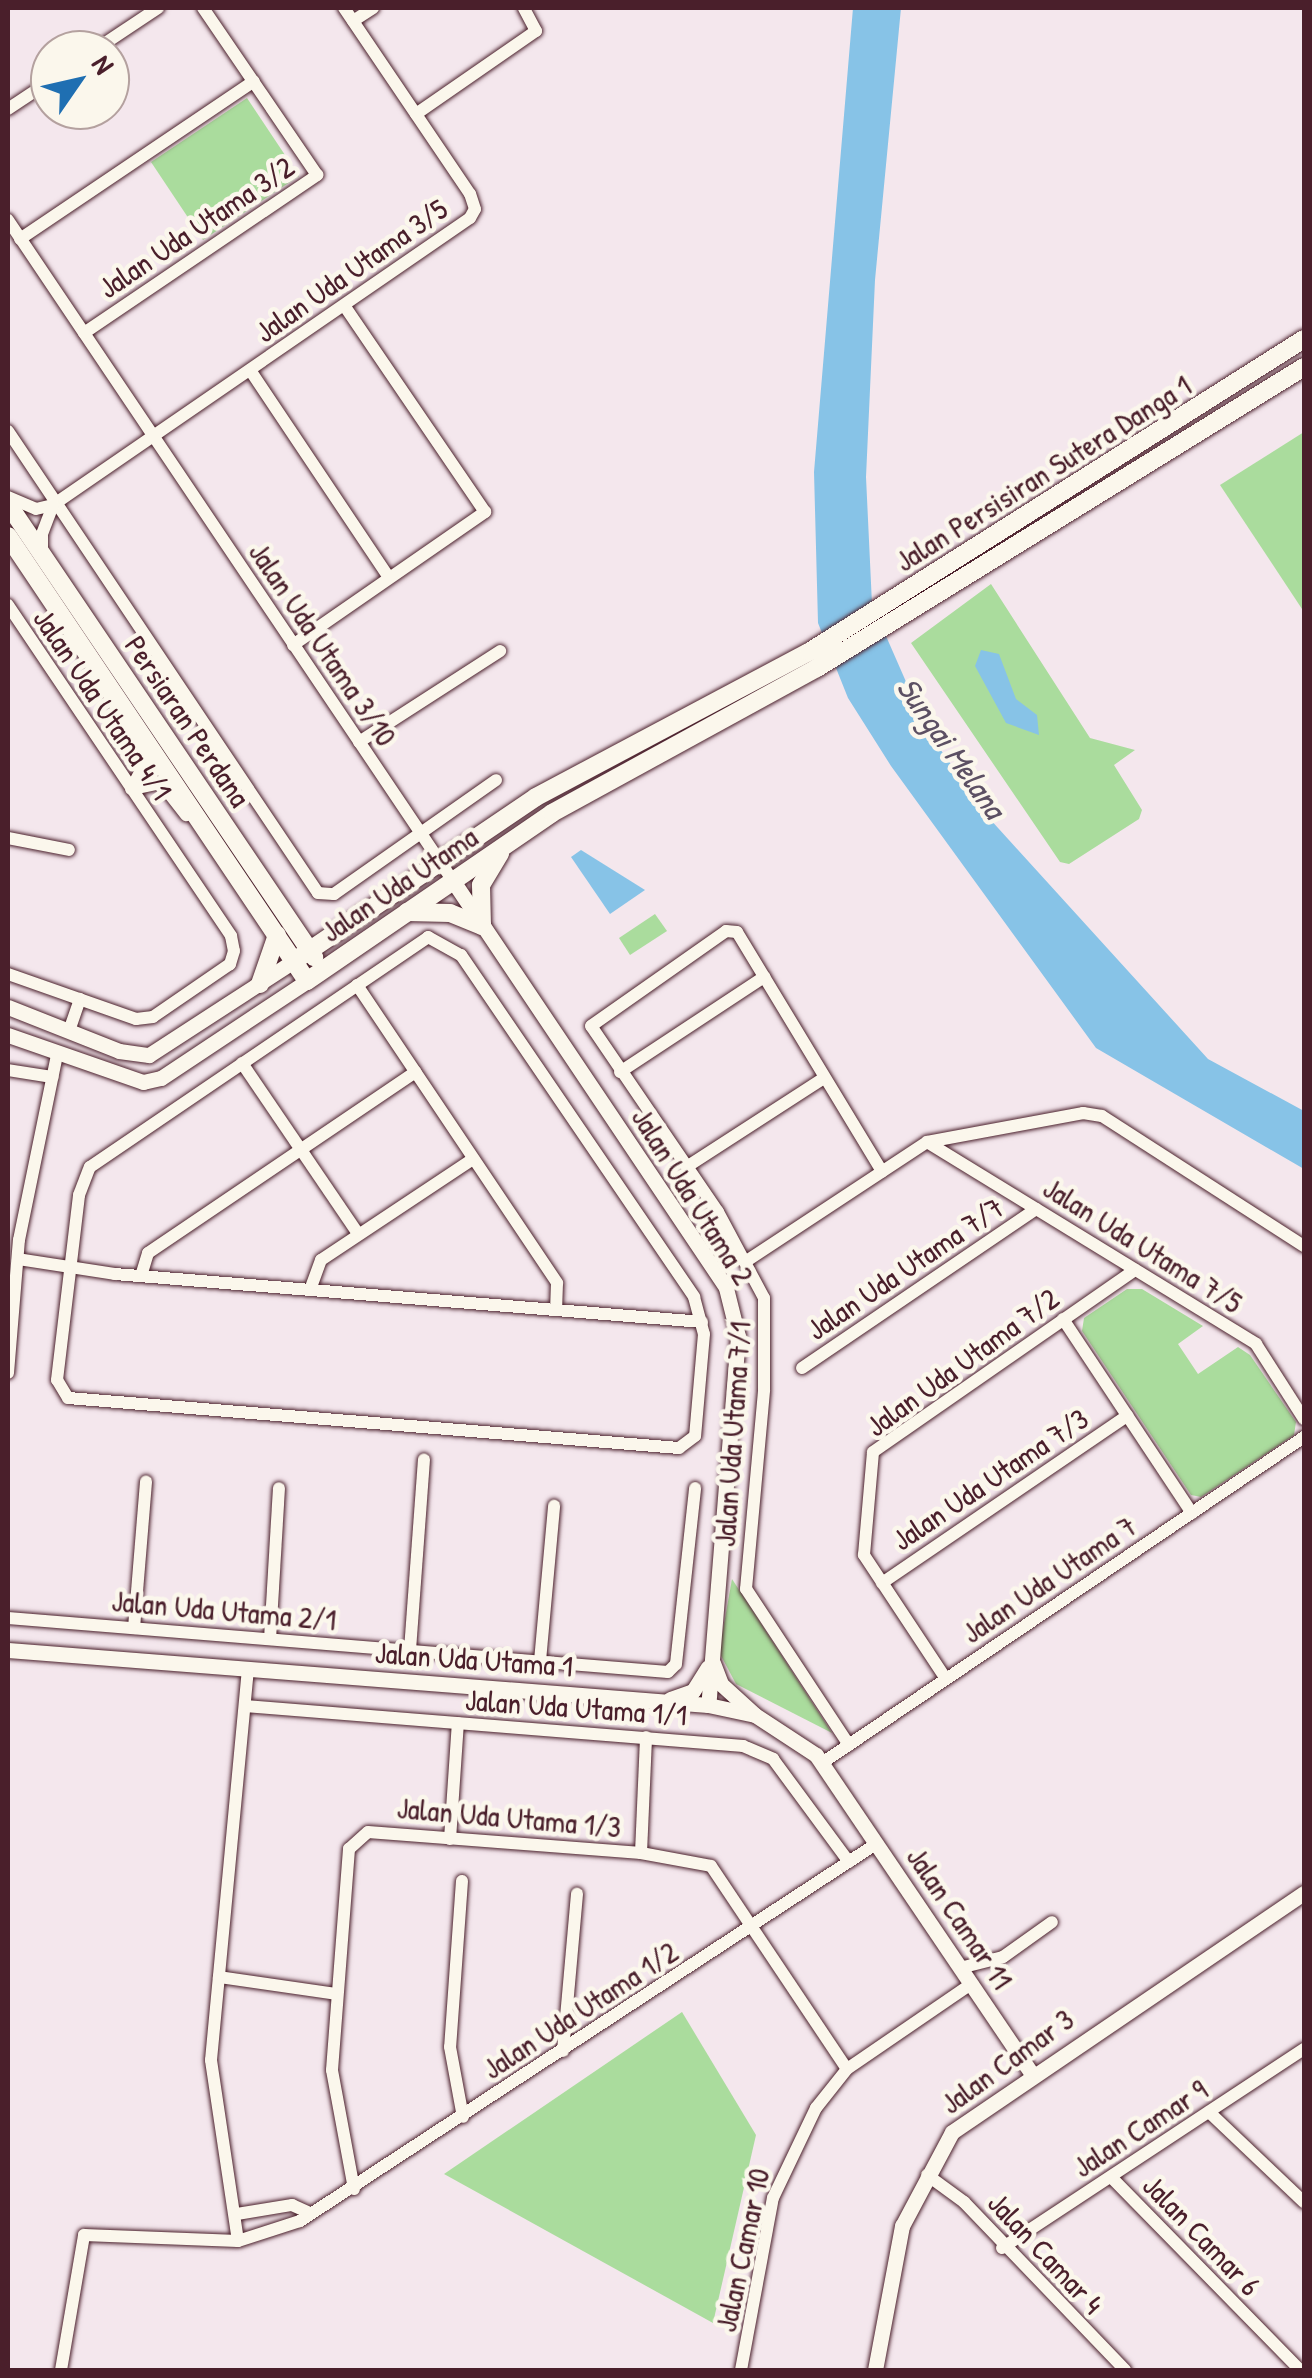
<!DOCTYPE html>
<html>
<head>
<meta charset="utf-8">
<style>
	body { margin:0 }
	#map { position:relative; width:1312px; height:2378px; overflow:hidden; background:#f4e7ed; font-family:"Patrick Hand",sans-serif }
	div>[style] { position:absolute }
	.green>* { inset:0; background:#aadc9d }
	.water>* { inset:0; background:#87c3e7 }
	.roads { filter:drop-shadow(0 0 2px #4a1f2b) drop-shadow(0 0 2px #4a1f2b) }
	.minor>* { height:12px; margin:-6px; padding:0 6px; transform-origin:6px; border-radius:6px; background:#fbf7ec }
	.tertiary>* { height:15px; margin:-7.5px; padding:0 7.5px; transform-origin:7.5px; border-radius:7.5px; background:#fbf7ec }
	.secondary>* { height:18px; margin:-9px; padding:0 9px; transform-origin:9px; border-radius:9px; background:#fbf7ec }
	span { translate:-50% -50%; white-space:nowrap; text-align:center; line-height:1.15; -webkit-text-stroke:9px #fbf7ec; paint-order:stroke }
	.street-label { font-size:30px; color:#4a1f2b }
	.water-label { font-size:32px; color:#5c5063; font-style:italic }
	.frame { position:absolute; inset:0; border:10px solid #4a1f2b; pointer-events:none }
	.north { position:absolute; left:30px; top:30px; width:100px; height:100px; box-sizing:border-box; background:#fbf7ec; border:2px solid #b4a19f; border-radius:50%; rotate:56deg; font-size:28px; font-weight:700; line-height:40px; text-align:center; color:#4a1f2b }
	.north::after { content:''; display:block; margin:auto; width:35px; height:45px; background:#1f6fb2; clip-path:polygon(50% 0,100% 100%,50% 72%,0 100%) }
</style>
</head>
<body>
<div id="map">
	<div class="green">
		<div style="clip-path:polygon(247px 98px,299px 176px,203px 240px,151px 162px)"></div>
		<div style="clip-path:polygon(1304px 432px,1304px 612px,1220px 485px)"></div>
		<div style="clip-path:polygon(991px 584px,1090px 738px,1135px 750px,1114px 765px,1142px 810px,1139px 819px,1069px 864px,1060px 862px,911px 643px)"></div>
		<div style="clip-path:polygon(655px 914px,667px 931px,630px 955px,619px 938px)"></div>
		<div style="clip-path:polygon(1127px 1289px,1142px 1289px,1203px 1326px,1178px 1344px,1198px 1374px,1238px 1347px,1250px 1355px,1296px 1422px,1294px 1435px,1201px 1497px,1191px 1495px,1082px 1331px,1084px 1318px)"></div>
		<div style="clip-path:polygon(732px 1579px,832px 1733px,736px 1684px,719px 1652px)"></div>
		<div style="clip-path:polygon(682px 2012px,756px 2135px,713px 2323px,444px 2174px)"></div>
	</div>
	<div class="water">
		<div style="clip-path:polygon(853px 8px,901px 8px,875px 280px,866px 477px,872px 604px,928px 732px,989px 818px,1208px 1059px,1304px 1111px,1304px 1169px,1096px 1048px,891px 766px,848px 698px,818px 623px,814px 472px)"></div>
		<div style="clip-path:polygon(981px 650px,999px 654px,1016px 699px,1037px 715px,1039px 735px,1006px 723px,975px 666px)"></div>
		<div style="clip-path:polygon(581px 850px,645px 890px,610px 914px,571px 857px)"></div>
	</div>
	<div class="roads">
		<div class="minor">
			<div style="left:353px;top:21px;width:24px;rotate:-33deg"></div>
			<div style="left:95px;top:50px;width:76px;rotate:-33.7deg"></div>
			<div style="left:8px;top:109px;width:50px;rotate:-33.7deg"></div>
			<div style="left:416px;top:114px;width:146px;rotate:-34.7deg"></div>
			<div style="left:536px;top:31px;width:26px;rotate:-118deg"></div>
			<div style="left:8px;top:220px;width:797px;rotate:56.05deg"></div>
			<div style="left:20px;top:239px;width:282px;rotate:-34deg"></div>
			<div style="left:84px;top:333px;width:282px;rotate:-34.1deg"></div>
			<div style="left:317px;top:175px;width:202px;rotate:-124.3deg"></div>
			<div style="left:250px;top:370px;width:250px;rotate:56.2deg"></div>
			<div style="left:8px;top:431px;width:556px;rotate:56.14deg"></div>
			<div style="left:318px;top:893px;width:16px;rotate:4deg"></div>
			<div style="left:334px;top:894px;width:198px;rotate:-35.1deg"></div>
			<div style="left:8px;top:497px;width:30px;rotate:23deg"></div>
			<div style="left:36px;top:509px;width:17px;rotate:-13deg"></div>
			<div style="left:53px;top:505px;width:506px;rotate:-34.54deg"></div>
			<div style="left:470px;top:218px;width:10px;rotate:-61deg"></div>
			<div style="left:475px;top:209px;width:16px;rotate:-108deg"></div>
			<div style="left:470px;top:194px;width:225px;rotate:-124.1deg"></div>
			<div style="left:42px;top:554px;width:20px;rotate:-90deg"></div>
			<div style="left:42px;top:534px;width:31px;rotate:-69deg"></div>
			<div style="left:8px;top:605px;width:399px;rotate:56deg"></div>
			<div style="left:231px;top:936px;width:15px;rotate:79deg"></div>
			<div style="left:234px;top:951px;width:14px;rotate:107deg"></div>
			<div style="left:230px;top:964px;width:93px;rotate:145.5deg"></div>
			<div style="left:153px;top:1017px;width:17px;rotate:173deg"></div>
			<div style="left:136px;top:1019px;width:136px;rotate:-160.6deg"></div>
			<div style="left:293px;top:645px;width:234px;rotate:-34.7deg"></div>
			<div style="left:485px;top:512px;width:250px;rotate:-124.3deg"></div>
			<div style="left:108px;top:693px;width:77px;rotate:59.4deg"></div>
			<div style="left:147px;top:759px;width:34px;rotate:118deg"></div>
			<div style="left:359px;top:742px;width:168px;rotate:-32.8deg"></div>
			<div style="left:133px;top:789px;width:29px;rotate:-12deg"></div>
			<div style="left:161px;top:783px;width:41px;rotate:52deg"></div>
			<div style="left:8px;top:838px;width:62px;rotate:11.1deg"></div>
			<div style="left:428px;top:937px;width:38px;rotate:29deg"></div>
			<div style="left:461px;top:955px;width:414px;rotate:55.7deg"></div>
			<div style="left:694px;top:1297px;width:38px;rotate:75deg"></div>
			<div style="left:704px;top:1334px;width:102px;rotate:95deg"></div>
			<div style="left:695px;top:1436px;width:20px;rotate:143deg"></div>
			<div style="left:679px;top:1448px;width:613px;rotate:-175.32deg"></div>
			<div style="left:68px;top:1398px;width:21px;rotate:-121deg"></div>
			<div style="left:57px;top:1380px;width:186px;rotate:-83.2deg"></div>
			<div style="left:79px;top:1195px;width:30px;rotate:-69deg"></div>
			<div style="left:90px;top:1167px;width:409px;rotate:-34.2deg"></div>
			<div style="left:357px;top:985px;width:359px;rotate:56.1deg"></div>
			<div style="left:557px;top:1283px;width:26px;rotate:92deg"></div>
			<div style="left:69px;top:1031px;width:34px;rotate:-71deg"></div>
			<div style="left:242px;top:1063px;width:207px;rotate:55.8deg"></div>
			<div style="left:8px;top:1070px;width:45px;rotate:9deg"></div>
			<div style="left:620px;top:1072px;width:173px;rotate:-33.4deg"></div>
			<div style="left:927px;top:1142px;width:386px;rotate:31.5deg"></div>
			<div style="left:1256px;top:1344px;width:89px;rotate:57.4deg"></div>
			<div style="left:688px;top:1166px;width:162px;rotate:-32.9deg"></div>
			<div style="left:18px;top:1259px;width:98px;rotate:8.8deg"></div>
			<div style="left:115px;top:1274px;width:589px;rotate:4.67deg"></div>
			<div style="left:748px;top:1260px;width:214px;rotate:-33.4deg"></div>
			<div style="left:927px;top:1142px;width:159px;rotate:-10.5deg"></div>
			<div style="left:1083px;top:1113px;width:19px;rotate:9deg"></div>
			<div style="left:1102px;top:1116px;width:240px;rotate:32.8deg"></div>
			<div style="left:141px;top:1276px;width:24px;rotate:-73deg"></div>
			<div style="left:148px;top:1253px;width:323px;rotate:-34.1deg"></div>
			<div style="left:310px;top:1290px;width:32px;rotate:-70deg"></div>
			<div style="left:321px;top:1260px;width:182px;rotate:-33.6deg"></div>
			<div style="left:1063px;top:1319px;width:233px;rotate:56.4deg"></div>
			<div style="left:802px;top:1368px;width:283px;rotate:-34.2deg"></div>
			<div style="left:8px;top:1373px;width:133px;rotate:-85.3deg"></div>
			<div style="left:19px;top:1240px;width:189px;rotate:-78.4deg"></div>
			<div style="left:882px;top:1583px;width:297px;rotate:-34.3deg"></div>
			<div style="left:8px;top:1618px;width:662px;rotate:4.68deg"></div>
			<div style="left:668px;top:1672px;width:11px;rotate:-45deg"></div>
			<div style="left:676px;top:1664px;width:177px;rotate:-83.8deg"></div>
			<div style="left:134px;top:1628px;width:147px;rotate:-85.3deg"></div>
			<div style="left:270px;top:1639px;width:151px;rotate:-86.6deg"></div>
			<div style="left:410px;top:1650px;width:191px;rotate:-85.8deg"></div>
			<div style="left:540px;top:1661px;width:156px;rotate:-84.8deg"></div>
			<div style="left:946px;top:1679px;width:149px;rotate:-123.5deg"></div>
			<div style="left:864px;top:1555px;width:103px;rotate:-85deg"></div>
			<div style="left:873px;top:1452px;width:319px;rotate:-34.8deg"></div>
			<div style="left:245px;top:1706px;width:500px;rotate:4.6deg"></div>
			<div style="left:743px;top:1746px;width:33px;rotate:23deg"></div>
			<div style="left:773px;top:1759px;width:128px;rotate:53.6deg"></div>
			<div style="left:849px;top:1745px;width:187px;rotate:-123.4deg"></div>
			<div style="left:746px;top:1589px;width:200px;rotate:-84.8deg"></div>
			<div style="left:764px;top:1390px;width:92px;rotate:-90deg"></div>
			<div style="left:764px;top:1298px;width:98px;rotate:-118.1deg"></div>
			<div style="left:718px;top:1212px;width:225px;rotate:-124.3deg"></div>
			<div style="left:591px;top:1026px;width:165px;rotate:-35.1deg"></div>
			<div style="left:726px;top:931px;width:11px;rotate:5deg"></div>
			<div style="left:737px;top:932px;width:280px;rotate:58.8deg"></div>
			<div style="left:822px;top:1763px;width:582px;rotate:-34.07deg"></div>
			<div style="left:450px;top:1839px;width:116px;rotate:-86.1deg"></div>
			<div style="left:641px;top:1853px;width:116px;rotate:-87.5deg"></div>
			<div style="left:462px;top:1881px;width:166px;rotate:94.1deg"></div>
			<div style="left:450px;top:2047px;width:71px;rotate:79.5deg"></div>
			<div style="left:960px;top:1968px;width:44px;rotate:-14.3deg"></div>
			<div style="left:1003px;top:1957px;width:60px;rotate:-35.5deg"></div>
			<div style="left:219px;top:1977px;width:119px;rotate:8.2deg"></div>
			<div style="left:563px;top:2051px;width:158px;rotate:-84.9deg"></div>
			<div style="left:1209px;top:2112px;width:131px;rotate:43.5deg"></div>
			<div style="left:927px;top:2175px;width:46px;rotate:36.1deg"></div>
			<div style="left:964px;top:2202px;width:233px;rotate:46.2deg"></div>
			<div style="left:1111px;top:2177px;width:270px;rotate:45.6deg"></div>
			<div style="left:354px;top:2189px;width:121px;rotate:-100.5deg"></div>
			<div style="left:332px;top:2070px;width:222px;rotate:-85.6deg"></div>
			<div style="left:349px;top:1849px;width:25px;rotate:-42deg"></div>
			<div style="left:368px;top:1832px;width:274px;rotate:4.4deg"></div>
			<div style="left:641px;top:1853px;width:71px;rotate:10.5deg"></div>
			<div style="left:711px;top:1866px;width:244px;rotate:56.2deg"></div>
			<div style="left:237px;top:2214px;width:56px;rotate:-9.3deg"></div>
			<div style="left:292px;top:2205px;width:17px;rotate:24deg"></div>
			<div style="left:238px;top:2241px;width:183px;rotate:-98.5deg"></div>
			<div style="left:211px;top:2060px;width:393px;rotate:-84.6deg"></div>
			<div style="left:1002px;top:2248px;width:362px;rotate:-33.4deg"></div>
			<div style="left:61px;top:2370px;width:137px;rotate:-80.3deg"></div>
			<div style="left:84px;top:2235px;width:154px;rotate:2.2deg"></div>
			<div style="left:238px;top:2241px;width:65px;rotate:-17.9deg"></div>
			<div style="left:300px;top:2221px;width:688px;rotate:-33.21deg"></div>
			<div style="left:741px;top:2370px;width:175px;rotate:-79.5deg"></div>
			<div style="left:773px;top:2198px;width:100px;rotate:-64.5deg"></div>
			<div style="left:816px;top:2108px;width:50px;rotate:-51.5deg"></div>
			<div style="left:847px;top:2069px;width:150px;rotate:-34.4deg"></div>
		</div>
		<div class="tertiary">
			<div style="left:453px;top:881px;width:490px;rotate:56.1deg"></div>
			<div style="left:726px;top:1288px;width:49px;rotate:76deg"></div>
			<div style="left:738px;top:1336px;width:370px;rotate:94.6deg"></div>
			<div style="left:8px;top:1007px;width:119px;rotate:21.6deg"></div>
			<div style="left:119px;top:1051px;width:30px;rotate:8deg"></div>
			<div style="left:149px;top:1055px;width:173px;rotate:-33deg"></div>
			<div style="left:8px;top:1035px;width:143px;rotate:19.2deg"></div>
			<div style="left:143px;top:1082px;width:18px;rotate:-13deg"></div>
			<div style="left:161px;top:1078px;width:175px;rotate:-33.6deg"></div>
			<div style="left:8px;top:1650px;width:702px;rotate:4.49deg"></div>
			<div style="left:708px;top:1705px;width:48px;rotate:12deg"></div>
			<div style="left:755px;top:1715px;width:73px;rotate:33.3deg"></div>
			<div style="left:816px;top:1755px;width:384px;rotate:55.9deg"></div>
			<div style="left:713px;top:1663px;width:22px;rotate:69deg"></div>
			<div style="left:721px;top:1684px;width:45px;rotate:42.3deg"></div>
			<div style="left:670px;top:1699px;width:24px;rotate:-19deg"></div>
			<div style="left:693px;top:1691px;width:28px;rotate:-58deg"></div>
			<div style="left:875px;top:2370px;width:147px;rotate:-79.4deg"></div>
			<div style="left:902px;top:2226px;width:106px;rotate:-62deg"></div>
			<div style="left:952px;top:2132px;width:425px;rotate:-34.2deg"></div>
		</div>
		<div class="secondary">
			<div style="left:8px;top:504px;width:547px;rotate:55.96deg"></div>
			<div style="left:8px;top:536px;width:536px;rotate:56.1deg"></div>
			<div style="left:307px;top:981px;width:297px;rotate:-34.4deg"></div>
			<div style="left:552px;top:813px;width:302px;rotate:-28.7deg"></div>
			<div style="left:817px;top:668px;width:573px;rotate:-31.72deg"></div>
			<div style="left:407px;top:912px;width:43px;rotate:1.3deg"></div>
			<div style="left:450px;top:913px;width:35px;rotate:22deg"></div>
			<div style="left:482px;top:926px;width:41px;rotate:-91.4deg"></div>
			<div style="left:481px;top:885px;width:37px;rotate:-59deg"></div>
			<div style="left:294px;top:961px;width:292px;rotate:-34.1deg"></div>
			<div style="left:536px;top:797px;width:309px;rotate:-28deg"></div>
			<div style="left:809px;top:652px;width:586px;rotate:-32.31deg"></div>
			<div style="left:260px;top:984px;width:52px;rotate:-70.9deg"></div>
		</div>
	</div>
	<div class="street-label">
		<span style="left:196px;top:227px;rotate:-34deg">Jalan Uda Utama 3/2</span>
		<span style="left:351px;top:270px;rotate:-35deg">Jalan Uda Utama 3/5</span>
		<span style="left:1043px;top:473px;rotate:-32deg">Jalan Persisiran Sutera Danga 1</span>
		<span style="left:323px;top:644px;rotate:56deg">Jalan Uda Utama 3/10</span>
		<span style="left:103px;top:704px;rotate:56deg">Jalan Uda Utama 4/1</span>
		<span style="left:188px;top:721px;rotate:56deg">Persiaran Perdana</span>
		<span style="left:399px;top:884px;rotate:-34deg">Jalan Uda Utama</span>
		<span style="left:693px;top:1196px;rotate:58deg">Jalan Uda Utama 2</span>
		<span style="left:1143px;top:1245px;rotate:32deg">Jalan Uda Utama 7/5</span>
		<span style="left:905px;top:1268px;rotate:-34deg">Jalan Uda Utama 7/7</span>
		<span style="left:962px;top:1362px;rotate:-36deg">Jalan Uda Utama 7/2</span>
		<span style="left:732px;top:1434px;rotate:-86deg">Jalan Uda Utama 7/1</span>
		<span style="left:990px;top:1479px;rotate:-34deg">Jalan Uda Utama 7/3</span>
		<span style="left:1049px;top:1579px;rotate:-34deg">Jalan Uda Utama 7</span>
		<span style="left:224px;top:1610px;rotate:5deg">Jalan Uda Utama 2/1</span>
		<span style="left:474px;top:1659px;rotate:4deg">Jalan Uda Utama 1</span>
		<span style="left:576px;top:1707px;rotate:4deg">Jalan Uda Utama 1/1</span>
		<span style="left:509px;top:1817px;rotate:5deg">Jalan Uda Utama 1/3</span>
		<span style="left:960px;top:1918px;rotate:56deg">Jalan Camar 11</span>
		<span style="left:580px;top:2010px;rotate:-33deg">Jalan Uda Utama 1/2</span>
		<span style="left:1007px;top:2061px;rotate:-36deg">Jalan Camar 3</span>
		<span style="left:1140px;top:2128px;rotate:-33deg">Jalan Camar 9</span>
		<span style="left:1202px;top:2235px;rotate:46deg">Jalan Camar 6</span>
		<span style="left:742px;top:2250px;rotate:-78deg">Jalan Camar 10</span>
		<span style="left:1046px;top:2253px;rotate:47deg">Jalan Camar 4</span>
	</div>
	<div class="water-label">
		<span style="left:951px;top:748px;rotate:55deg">Sungai Melana</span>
	</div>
	<div class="frame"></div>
	<div class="north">N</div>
</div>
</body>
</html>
